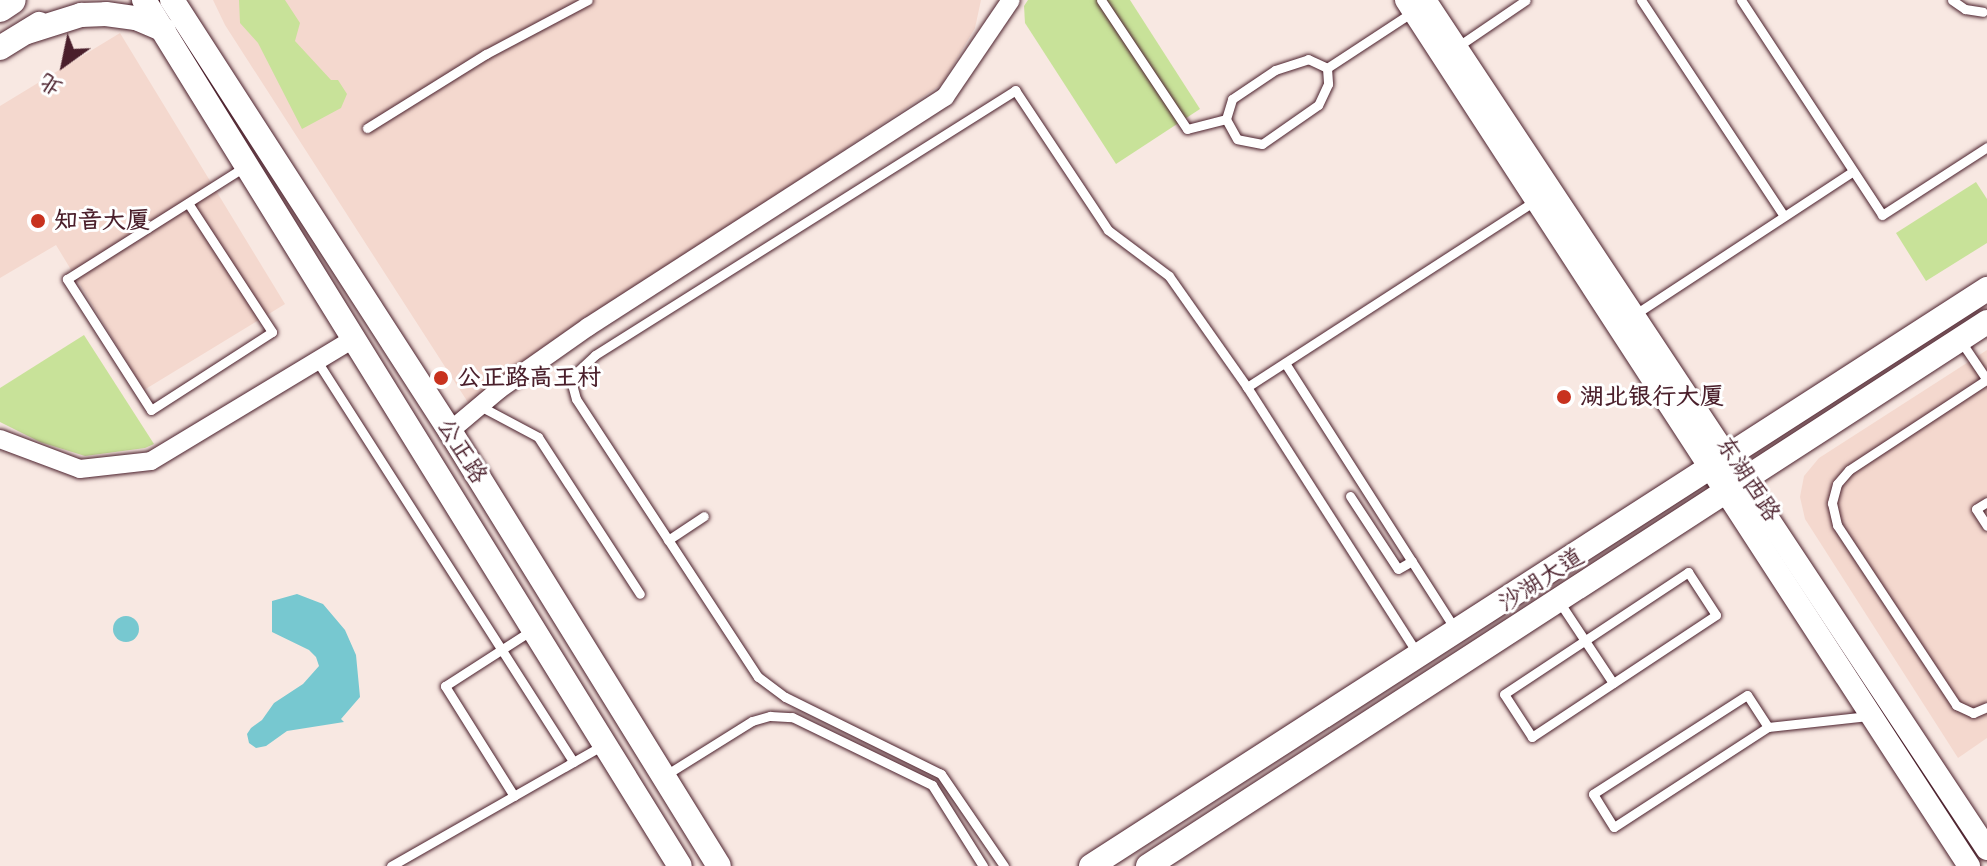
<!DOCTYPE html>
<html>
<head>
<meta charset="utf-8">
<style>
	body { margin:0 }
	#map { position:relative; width:1987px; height:866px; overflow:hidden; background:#f8e8e2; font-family:"Balsamiq Sans","LXGW WenKai TC",sans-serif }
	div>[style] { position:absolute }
	.built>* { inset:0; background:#f4d8ce }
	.green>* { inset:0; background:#c8e299 }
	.water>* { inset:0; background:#77c8d0 }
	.round { border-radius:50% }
	.roads { filter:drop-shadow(0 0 2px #4a1f2b) drop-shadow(0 0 2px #4a1f2b) }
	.service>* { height:9px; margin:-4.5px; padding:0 4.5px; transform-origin:4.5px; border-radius:4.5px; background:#fff }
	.minor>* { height:18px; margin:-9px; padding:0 9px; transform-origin:9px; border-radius:9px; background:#fff }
	.tertiary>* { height:22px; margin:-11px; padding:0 11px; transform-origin:11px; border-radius:11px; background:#fff }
	.secondary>* { height:24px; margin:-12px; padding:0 12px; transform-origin:12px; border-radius:12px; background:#fff }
	.primary>* { height:28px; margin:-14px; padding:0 14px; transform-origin:14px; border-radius:14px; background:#fff }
	.dots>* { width:22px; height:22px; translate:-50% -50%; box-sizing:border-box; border:4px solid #fff; border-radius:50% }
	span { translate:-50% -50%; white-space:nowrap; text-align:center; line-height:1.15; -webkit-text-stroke:6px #fff; paint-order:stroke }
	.poi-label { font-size:24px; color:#4a1f2b; font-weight:700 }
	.left { translate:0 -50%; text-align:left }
	.street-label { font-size:24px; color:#4a1f2b }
	.north { position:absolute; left:24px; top:24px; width:80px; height:80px; -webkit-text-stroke:6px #fff; paint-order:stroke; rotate:213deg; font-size:22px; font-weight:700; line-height:32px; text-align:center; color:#4a1f2b }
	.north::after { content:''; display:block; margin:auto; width:28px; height:36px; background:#4a1f2b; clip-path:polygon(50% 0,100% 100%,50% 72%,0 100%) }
</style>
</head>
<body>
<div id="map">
	<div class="built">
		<div style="clip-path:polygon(213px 0,981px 0,975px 28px,942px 84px,486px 389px,469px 404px,225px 25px)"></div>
		<div style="clip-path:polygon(120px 33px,285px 304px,144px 390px,56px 245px,0 278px,0 106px)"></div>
		<div style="clip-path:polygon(1987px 350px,1987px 738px,1958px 758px,1805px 519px,1800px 497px,1804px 476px,1819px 458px)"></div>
	</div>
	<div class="green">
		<div style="clip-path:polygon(239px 0,285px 0,300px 23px,295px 41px,331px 80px,338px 80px,347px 94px,341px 108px,302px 129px,258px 43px,240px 23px)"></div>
		<div style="clip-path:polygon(1028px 0,1130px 0,1200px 109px,1116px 164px,1025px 23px,1024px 6px)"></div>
		<div style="clip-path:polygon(1976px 182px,1987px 199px,1987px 243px,1926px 281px,1896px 233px)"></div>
		<div style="clip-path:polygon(84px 335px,154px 444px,145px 448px,85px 456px,40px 442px,0 422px,0 388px)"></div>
	</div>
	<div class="water">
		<div style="clip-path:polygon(297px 594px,323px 604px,345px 630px,356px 655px,360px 697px,341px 719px,344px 722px,287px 731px,266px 746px,256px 748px,249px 743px,247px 734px,251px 728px,262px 720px,274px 703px,303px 684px,319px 666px,316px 657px,309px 650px,272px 632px,272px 601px)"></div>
		<div class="round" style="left:113px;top:616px;width:26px;height:26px"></div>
	</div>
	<div class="roads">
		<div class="service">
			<div style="left:1101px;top:0;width:155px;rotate:56.3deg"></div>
			<div style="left:1187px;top:129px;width:40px;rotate:-14.4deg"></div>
			<div style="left:1641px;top:0;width:259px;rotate:56.5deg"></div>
			<div style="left:1741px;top:0;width:257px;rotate:56.7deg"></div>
			<div style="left:1882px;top:215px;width:125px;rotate:-32.9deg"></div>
			<div style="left:1952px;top:0;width:16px;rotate:35deg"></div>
			<div style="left:1965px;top:9px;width:18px;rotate:9deg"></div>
			<div style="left:1457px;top:47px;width:83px;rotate:-34.3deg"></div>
			<div style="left:1308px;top:59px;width:21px;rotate:25deg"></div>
			<div style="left:1327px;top:68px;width:16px;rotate:86deg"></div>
			<div style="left:1328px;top:84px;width:23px;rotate:115deg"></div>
			<div style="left:1318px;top:105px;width:68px;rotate:145.1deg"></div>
			<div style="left:1262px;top:144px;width:25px;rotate:-169deg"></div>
			<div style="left:1237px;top:139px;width:23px;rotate:-119deg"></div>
			<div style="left:1226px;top:119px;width:21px;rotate:-73deg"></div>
			<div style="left:1232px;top:99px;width:52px;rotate:-34deg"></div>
			<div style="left:1275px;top:70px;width:35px;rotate:-18deg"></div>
			<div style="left:1327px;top:68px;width:104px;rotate:-33.2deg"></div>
			<div style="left:367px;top:128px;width:140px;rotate:-31.9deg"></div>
			<div style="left:486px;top:54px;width:115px;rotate:-27.9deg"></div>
			<div style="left:188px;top:203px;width:154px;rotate:56.9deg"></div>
			<div style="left:272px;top:332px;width:144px;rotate:147.2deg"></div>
			<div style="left:151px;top:410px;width:156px;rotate:-122.7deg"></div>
			<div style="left:67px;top:279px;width:212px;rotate:-32.3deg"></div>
			<div style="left:1634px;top:315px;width:262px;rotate:-33.3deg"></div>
			<div style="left:1960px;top:340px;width:48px;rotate:56deg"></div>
			<div style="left:317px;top:361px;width:476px;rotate:57.4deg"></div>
			<div style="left:1285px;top:363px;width:317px;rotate:57.4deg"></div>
			<div style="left:1986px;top:380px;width:164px;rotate:146.7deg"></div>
			<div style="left:1849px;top:470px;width:18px;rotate:131deg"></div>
			<div style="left:1837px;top:484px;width:20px;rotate:105deg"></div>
			<div style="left:1832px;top:503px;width:23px;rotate:77deg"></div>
			<div style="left:1837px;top:525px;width:216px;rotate:56.5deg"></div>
			<div style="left:1956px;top:705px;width:19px;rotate:25deg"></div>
			<div style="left:1973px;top:713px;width:15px;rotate:-23deg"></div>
			<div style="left:1247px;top:387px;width:344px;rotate:-32.9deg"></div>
			<div style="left:480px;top:406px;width:66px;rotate:28.1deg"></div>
			<div style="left:538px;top:437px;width:187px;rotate:57deg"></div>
			<div style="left:1350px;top:496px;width:87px;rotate:56.7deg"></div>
			<div style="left:1398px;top:569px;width:16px;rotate:-30deg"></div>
			<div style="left:1987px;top:502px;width:13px;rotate:148deg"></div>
			<div style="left:1976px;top:509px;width:20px;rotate:57deg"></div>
			<div style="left:668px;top:540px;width:43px;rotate:-33.7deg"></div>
			<div style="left:1688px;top:572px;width:51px;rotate:56.9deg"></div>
			<div style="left:1716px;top:615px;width:221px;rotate:146.5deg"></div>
			<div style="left:1532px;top:737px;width:51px;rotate:-123.1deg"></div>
			<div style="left:1504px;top:694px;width:221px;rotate:-33.5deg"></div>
			<div style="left:1560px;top:603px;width:96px;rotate:56.5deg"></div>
			<div style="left:1768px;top:727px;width:38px;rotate:-123deg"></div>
			<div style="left:1747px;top:695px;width:183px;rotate:147.3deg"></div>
			<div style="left:1593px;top:794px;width:39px;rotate:58deg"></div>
			<div style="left:1614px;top:827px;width:184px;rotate:-33deg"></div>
			<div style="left:1768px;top:727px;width:101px;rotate:-6.3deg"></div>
			<div style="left:664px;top:776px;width:104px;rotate:-32deg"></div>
			<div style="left:752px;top:721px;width:19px;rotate:-16deg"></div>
			<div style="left:770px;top:716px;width:22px;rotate:3deg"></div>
			<div style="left:792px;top:717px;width:156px;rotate:25.9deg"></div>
			<div style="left:932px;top:785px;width:96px;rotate:57.8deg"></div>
			<div style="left:514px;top:796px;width:130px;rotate:-122.1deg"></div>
			<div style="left:445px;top:686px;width:103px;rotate:-32.8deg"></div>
			<div style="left:391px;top:866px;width:244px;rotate:-29.7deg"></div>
			<div style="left:1004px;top:866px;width:112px;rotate:-124.4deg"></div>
			<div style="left:941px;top:774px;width:174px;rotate:-153.7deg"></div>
			<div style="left:785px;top:697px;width:34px;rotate:-143deg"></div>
			<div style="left:758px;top:677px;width:332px;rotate:-123.2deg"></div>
			<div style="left:576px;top:399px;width:16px;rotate:-105deg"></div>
			<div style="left:572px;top:384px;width:14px;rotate:-65deg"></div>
			<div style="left:578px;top:371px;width:23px;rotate:-43deg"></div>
			<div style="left:595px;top:355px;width:497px;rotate:-32.2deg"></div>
			<div style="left:1015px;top:90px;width:168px;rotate:56.4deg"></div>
			<div style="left:1108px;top:230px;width:76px;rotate:37deg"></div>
			<div style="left:1169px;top:276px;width:136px;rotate:54.9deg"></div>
			<div style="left:1247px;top:387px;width:317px;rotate:57.4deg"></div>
		</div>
		<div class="minor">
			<div style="left:450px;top:431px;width:65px;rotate:-40deg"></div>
			<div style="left:500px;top:389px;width:108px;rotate:-35.2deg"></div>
			<div style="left:588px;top:327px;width:425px;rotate:-32.8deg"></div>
			<div style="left:945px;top:97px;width:117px;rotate:-55.8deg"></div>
			<div style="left:0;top:439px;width:85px;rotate:20.6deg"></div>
			<div style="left:80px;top:469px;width:71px;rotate:-6.4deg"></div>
			<div style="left:151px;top:461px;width:238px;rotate:-31.1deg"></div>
		</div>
		<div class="tertiary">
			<div style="left:1406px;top:0;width:1033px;rotate:56.97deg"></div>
			<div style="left:1425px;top:0;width:1018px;rotate:56.5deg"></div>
		</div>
		<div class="secondary">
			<div style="left:144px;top:0;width:1018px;rotate:58.25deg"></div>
			<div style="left:172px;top:0;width:513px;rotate:57.18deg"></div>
			<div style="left:450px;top:431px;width:511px;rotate:58.27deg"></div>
			<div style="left:27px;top:32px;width:57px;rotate:-17.5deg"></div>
			<div style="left:81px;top:15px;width:25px;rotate:-2deg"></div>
			<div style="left:106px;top:14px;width:30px;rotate:8deg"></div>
			<div style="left:136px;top:18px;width:30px;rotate:23deg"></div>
			<div style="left:0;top:48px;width:46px;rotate:-31.6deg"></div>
			<div style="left:1091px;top:866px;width:1066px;rotate:-32.78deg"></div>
			<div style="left:1148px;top:866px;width:1000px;rotate:-32.96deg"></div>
		</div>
		<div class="primary">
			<div style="left:0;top:8px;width:14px;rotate:-34deg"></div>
		</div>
	</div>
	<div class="dots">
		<div style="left:38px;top:221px;background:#c8321e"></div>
		<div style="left:441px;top:378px;background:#c8321e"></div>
		<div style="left:1564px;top:397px;background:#c8321e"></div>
	</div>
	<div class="poi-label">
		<span class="left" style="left:54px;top:221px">知音大厦</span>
		<span class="left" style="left:457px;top:378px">公正路高王村</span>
		<span class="left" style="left:1580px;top:397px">湖北银行大厦</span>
	</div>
	<div class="street-label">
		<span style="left:462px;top:451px;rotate:58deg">公正路</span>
		<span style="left:1748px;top:479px;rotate:57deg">东湖西路</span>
		<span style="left:1541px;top:580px;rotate:-33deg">沙湖大道</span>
	</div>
	<div class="north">北</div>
</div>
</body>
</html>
